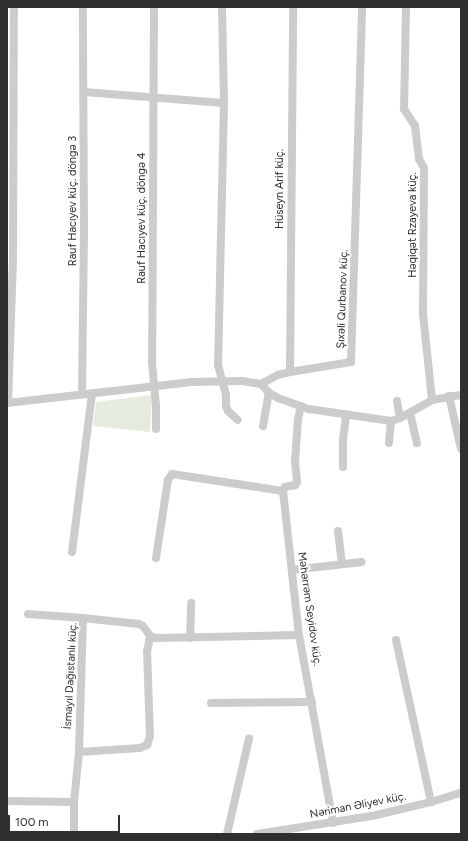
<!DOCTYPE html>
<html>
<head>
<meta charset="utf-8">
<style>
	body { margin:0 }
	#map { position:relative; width:468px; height:841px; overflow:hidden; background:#fff; font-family:Figtree,sans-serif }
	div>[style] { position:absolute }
	.green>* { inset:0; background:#e6ecdd }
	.street>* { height:8px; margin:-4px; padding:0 4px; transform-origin:4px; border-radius:4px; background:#ccc }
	span { translate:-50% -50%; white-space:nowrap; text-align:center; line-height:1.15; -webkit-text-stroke:4px #fff; paint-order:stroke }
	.street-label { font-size:11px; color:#2f2f2f }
	.frame { position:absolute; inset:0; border:8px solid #2f2f2f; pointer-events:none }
	.scale { position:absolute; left:8px; top:815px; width:112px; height:18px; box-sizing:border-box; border:2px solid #2f2f2f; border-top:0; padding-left:5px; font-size:12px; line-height:14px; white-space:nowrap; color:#2f2f2f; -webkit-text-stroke:3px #fff; paint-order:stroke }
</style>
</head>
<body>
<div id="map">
	<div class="green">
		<div style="clip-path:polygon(152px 395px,150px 432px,93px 426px,96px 402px)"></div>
	</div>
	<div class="street">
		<div style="left:154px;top:7px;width:355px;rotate:90.3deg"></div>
		<div style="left:152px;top:362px;width:44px;rotate:84.8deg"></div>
		<div style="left:156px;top:406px;width:23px;rotate:90deg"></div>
		<div style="left:222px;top:7px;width:96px;rotate:88.8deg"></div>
		<div style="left:224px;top:103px;width:262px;rotate:91.3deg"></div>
		<div style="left:218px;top:365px;width:30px;rotate:75deg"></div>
		<div style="left:226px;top:394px;width:12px;rotate:90deg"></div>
		<div style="left:226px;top:406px;width:5px;rotate:68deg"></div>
		<div style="left:228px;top:411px;width:13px;rotate:42deg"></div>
		<div style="left:406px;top:7px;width:102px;rotate:91.1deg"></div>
		<div style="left:404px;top:109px;width:20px;rotate:57deg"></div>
		<div style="left:415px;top:126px;width:33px;rotate:83deg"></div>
		<div style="left:419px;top:159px;width:10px;rotate:61deg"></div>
		<div style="left:424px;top:168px;width:146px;rotate:90.4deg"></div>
		<div style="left:423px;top:314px;width:86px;rotate:84deg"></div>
		<div style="left:84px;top:92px;width:140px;rotate:4.5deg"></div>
		<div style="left:290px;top:372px;width:365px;rotate:-89.5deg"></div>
		<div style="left:261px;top:384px;width:12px;rotate:48deg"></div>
		<div style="left:269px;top:393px;width:10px;rotate:29deg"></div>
		<div style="left:278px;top:398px;width:33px;rotate:20deg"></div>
		<div style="left:309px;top:409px;width:83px;rotate:8.3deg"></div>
		<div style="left:391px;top:421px;width:9px;rotate:-18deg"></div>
		<div style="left:400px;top:418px;width:37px;rotate:-29deg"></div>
		<div style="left:432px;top:400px;width:29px;rotate:-10deg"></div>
		<div style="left:82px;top:394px;width:163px;rotate:-89.3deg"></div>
		<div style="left:84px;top:231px;width:224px;rotate:-90.3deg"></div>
		<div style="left:449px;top:396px;width:54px;rotate:77.2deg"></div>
		<div style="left:397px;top:401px;width:17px;rotate:80deg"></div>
		<div style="left:7px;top:403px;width:184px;rotate:-6.5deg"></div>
		<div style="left:190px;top:382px;width:52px;rotate:-1.1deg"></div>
		<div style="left:242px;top:381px;width:19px;rotate:9deg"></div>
		<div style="left:261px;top:384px;width:19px;rotate:-28deg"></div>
		<div style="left:278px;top:375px;width:12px;rotate:-14deg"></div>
		<div style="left:290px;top:372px;width:62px;rotate:-9.3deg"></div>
		<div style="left:351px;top:362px;width:355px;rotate:-88.2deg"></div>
		<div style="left:8px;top:403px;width:141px;rotate:-88deg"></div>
		<div style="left:13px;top:262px;width:255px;rotate:-89.8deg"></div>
		<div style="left:301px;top:406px;width:13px;rotate:103deg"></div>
		<div style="left:298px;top:419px;width:43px;rotate:94deg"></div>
		<div style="left:295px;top:462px;width:20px;rotate:84deg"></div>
		<div style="left:297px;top:482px;width:4px;rotate:124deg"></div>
		<div style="left:295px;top:485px;width:10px;rotate:169deg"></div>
		<div style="left:285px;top:487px;width:4px;rotate:117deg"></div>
		<div style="left:283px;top:491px;width:145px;rotate:83.7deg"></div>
		<div style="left:299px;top:635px;width:191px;rotate:79.7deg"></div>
		<div style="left:410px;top:413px;width:31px;rotate:77deg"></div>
		<div style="left:263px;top:426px;width:34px;rotate:-80deg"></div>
		<div style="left:389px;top:443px;width:22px;rotate:-85deg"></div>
		<div style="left:343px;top:467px;width:27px;rotate:-90deg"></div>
		<div style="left:343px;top:440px;width:26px;rotate:-83deg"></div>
		<div style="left:338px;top:531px;width:33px;rotate:83deg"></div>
		<div style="left:72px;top:552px;width:160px;rotate:-82.8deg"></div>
		<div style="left:156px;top:558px;width:79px;rotate:-81.3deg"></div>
		<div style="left:168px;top:480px;width:7px;rotate:-56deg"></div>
		<div style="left:172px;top:474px;width:112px;rotate:8.7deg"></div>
		<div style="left:292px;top:570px;width:70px;rotate:-6.5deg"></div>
		<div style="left:28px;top:614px;width:55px;rotate:4.2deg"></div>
		<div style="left:190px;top:638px;width:35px;rotate:-88deg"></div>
		<div style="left:396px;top:640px;width:166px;rotate:77.8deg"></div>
		<div style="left:211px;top:703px;width:101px;rotate:-0.6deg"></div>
		<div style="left:79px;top:752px;width:61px;rotate:-3.8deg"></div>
		<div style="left:140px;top:748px;width:8px;rotate:-23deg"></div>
		<div style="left:147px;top:745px;width:9px;rotate:-72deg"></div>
		<div style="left:150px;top:736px;width:84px;rotate:-92deg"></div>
		<div style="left:147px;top:652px;width:16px;rotate:-79deg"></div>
		<div style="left:7px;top:801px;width:67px;rotate:0.9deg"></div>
		<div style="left:74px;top:834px;width:32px;rotate:-90deg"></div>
		<div style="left:74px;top:802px;width:50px;rotate:-84.3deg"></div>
		<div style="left:79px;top:752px;width:134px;rotate:-88.3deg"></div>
		<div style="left:83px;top:618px;width:56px;rotate:6.1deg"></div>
		<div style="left:139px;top:624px;width:4px;rotate:27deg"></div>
		<div style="left:143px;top:626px;width:12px;rotate:55deg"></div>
		<div style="left:150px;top:636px;width:6px;rotate:18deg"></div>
		<div style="left:156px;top:638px;width:143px;rotate:-1.2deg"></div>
		<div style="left:227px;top:834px;width:98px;rotate:-77deg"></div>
		<div style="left:257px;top:834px;width:116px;rotate:-8.9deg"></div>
		<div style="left:372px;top:816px;width:61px;rotate:-13.3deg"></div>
		<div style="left:431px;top:802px;width:31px;rotate:-17deg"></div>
	</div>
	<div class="street-label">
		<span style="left:280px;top:189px;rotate:-90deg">Hüseyn Arif küç.</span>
		<span style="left:73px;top:201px;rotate:-90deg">Rauf Hacıyev küç. döngə 3</span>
		<span style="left:142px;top:218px;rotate:-90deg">Rauf Hacıyev küç. döngə 4</span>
		<span style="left:413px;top:225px;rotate:-90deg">Həqiqət Rzayeva küç.</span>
		<span style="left:343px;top:299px;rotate:-88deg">Şıxəli Qurbanov küç.</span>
		<span style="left:309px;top:609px;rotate:82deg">Məhərrəm Seyidov küç.</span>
		<span style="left:71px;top:676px;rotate:-87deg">İsmayıl Dağıstanlı küç.</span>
		<span style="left:358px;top:806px;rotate:-11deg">Nəriman Əliyev küç.</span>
	</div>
	<div class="frame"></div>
	<div class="scale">100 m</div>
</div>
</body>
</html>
